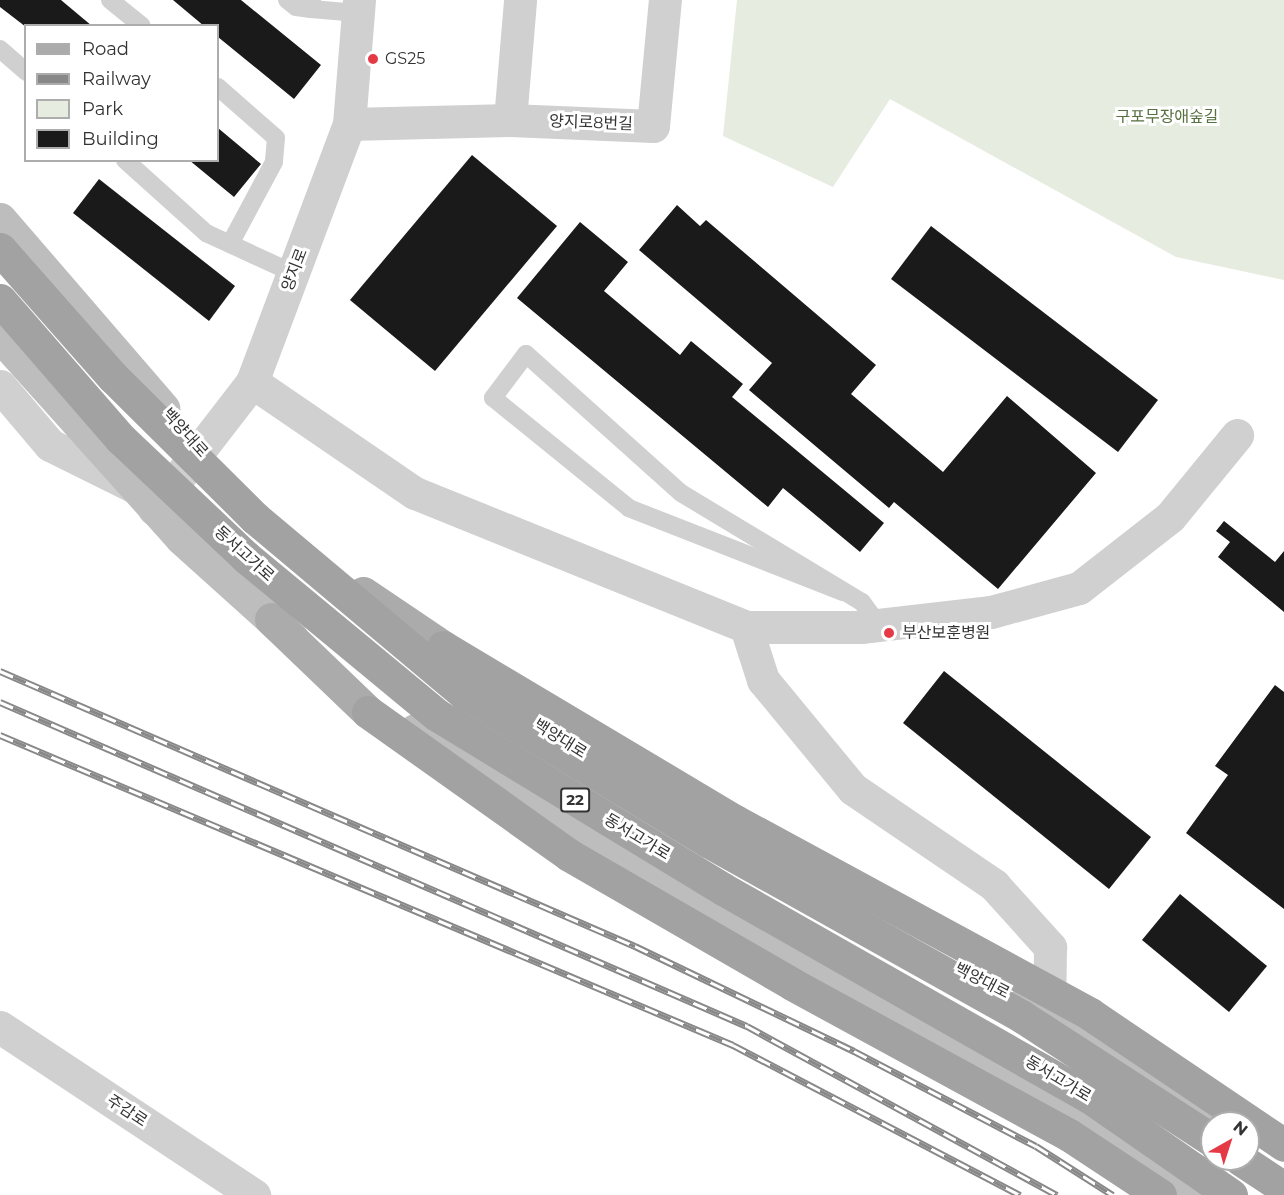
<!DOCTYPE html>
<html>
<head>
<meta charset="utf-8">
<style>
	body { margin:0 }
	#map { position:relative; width:1284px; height:1195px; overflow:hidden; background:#fff; font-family:Montserrat,"Noto Sans KR",sans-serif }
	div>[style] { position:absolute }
	.green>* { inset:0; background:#e6ecdf }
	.building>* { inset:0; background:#1a1a1a }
	.service>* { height:18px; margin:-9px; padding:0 9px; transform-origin:9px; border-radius:9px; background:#d0d0d0 }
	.minor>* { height:33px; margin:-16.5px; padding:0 16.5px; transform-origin:16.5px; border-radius:16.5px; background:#d0d0d0 }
	.tertiary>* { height:33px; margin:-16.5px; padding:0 16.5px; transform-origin:16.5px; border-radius:16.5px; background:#d0d0d0 }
	.secondary>* { height:33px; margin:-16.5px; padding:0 16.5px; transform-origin:16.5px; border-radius:16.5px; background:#bdbdbd }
	.primary>* { height:33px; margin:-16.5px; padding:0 16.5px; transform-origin:16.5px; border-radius:16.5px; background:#ababab }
	.trunk>* { height:33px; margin:-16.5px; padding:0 16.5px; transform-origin:16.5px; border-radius:16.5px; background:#a2a2a2 }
	.rail>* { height:7px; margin-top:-3.5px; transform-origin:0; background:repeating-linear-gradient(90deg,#fff 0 14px,#888 0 28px); box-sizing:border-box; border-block:2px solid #888 }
	.trunk-bridge>* { height:33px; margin:-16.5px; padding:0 16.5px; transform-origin:16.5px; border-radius:16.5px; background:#a2a2a2 }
	.dots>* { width:16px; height:16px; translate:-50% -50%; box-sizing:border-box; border:3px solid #fff; border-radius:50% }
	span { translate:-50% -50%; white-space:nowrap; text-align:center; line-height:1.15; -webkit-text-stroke:6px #fff; paint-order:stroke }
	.shield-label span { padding:2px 4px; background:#fff; border:2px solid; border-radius:4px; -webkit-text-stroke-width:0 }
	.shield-label { font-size:15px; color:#333; font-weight:700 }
	.poi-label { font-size:16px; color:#333 }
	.left { translate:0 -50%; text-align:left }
	.park-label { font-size:16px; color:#56703f }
	.street-label { font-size:16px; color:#333 }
	.legend { position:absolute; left:24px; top:24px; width:195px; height:138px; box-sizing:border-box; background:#fff; border:2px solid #adadad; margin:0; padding:8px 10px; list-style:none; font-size:18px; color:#333 }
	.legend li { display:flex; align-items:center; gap:12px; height:30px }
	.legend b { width:30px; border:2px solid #adadad }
	.north { position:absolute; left:1200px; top:1111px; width:60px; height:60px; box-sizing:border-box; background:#fff; border:2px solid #adadad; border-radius:50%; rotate:39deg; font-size:16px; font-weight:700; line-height:24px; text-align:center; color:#333 }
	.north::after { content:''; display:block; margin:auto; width:21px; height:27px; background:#e63946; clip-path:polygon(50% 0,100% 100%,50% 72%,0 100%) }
</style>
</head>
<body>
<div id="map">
	<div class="green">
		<div style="clip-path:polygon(737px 0,1284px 0,1284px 280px,1176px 257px,890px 99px,833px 187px,723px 136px)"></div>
	</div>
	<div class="building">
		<div style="clip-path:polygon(0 0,61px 0,92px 26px,26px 27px,0 7px)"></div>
		<div style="clip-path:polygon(173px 0,241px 0,321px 65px,294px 99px,218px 37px,218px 26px,204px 26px)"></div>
		<div style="clip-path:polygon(218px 128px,261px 164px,234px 197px,189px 160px,218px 160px)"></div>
		<div style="clip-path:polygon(472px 155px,557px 226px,435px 371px,350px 300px)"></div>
		<div style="clip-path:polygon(99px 179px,235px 286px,209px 321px,73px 213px)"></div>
		<div style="clip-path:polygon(677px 205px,700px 226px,706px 220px,876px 365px,851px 394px,943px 472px,1007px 396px,1096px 473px,998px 589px,894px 502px,889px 508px,749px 390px,772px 363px,639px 250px)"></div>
		<div style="clip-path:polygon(580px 222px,628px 262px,604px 291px,680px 355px,691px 341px,743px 384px,732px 397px,884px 523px,860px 552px,783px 488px,768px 507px,517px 298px)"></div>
		<div style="clip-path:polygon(931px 226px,1158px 400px,1118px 452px,891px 279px)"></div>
		<div style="clip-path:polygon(1224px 521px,1275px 562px,1284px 551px,1284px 612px,1218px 557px,1230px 542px,1216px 531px)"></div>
		<div style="clip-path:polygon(944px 671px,1151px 837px,1109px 889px,903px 723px)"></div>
		<div style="clip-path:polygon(1275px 685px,1284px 692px,1284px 909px,1186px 833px,1228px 775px,1215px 766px)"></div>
		<div style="clip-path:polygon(1180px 894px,1267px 966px,1229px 1012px,1142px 940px)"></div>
	</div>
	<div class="service">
		<div style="left:110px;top:0;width:41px;rotate:39.1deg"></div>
		<div style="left:287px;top:0;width:11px;rotate:38deg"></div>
		<div style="left:296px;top:7px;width:15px;rotate:8deg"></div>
		<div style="left:312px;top:0;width:9px;rotate:96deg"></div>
		<div style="left:311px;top:9px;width:47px;rotate:4.9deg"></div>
		<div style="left:0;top:49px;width:35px;rotate:41deg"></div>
		<div style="left:218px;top:87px;width:77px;rotate:41.3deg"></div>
		<div style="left:276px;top:138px;width:24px;rotate:95deg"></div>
		<div style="left:274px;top:162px;width:93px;rotate:118.2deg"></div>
		<div style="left:125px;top:160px;width:109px;rotate:42deg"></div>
		<div style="left:206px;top:233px;width:96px;rotate:24.7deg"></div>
		<div style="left:843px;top:592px;width:230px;rotate:-158.6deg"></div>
		<div style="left:629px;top:508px;width:175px;rotate:-141deg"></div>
		<div style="left:493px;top:398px;width:55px;rotate:-53.1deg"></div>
		<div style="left:526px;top:354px;width:208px;rotate:41.9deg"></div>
		<div style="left:681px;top:493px;width:211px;rotate:31.1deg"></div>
		<div style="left:862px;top:602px;width:29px;rotate:54deg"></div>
	</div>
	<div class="minor">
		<div style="left:510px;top:120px;width:120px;rotate:-85.2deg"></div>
		<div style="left:349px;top:124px;width:161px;rotate:-1.4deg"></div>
		<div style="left:510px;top:120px;width:143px;rotate:2.4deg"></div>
		<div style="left:653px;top:126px;width:127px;rotate:-84.6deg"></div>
		<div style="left:252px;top:382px;width:197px;rotate:34.3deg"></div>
		<div style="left:415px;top:493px;width:357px;rotate:22deg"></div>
		<div style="left:746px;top:627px;width:115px"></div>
		<div style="left:861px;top:627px;width:131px;rotate:-6.6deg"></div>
		<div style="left:991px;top:612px;width:91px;rotate:-15.3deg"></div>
		<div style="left:1079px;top:588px;width:115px;rotate:-38deg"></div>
		<div style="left:1170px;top:517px;width:106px;rotate:-50.7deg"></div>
		<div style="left:746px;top:627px;width:56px;rotate:72.2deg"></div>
		<div style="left:763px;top:680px;width:141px;rotate:50.5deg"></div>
		<div style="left:853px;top:789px;width:171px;rotate:34.2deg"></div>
		<div style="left:994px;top:885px;width:84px;rotate:47.9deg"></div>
		<div style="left:1050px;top:947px;width:68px;rotate:90.8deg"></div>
	</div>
	<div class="tertiary">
		<div style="left:0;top:386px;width:77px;rotate:49.7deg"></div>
		<div style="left:50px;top:445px;width:95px;rotate:26.3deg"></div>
		<div style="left:154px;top:509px;width:160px;rotate:-52.3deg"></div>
		<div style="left:252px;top:382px;width:276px;rotate:-69.4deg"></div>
		<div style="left:349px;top:124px;width:124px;rotate:-85.4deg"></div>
		<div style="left:0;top:1027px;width:305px;rotate:33.5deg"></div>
	</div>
	<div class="secondary">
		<div style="left:0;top:219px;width:250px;rotate:49.2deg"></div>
		<div style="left:0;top:336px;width:271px;rotate:48.1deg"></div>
		<div style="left:181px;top:538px;width:149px;rotate:42deg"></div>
		<div style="left:415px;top:730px;width:731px;rotate:29.97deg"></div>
		<div style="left:1048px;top:1095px;width:179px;rotate:33.9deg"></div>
		<div style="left:1024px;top:1003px;width:228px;rotate:30.6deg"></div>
	</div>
	<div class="primary">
		<div style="left:363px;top:593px;width:97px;rotate:34deg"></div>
		<div style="left:271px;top:619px;width:134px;rotate:43.8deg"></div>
	</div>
	<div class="trunk">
		<div style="left:368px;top:712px;width:247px;rotate:35.4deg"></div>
		<div style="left:569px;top:855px;width:258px;rotate:30deg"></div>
		<div style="left:792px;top:984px;width:315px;rotate:28.6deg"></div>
		<div style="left:1069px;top:1135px;width:109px;rotate:33.4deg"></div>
		<div style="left:1240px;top:1159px;width:53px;rotate:33.4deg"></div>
	</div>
	<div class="rail">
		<div style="left:0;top:671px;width:692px;rotate:23.42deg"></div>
		<div style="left:635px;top:946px;width:243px;rotate:25.6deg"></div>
		<div style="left:854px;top:1051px;width:205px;rotate:27.6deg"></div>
		<div style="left:1036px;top:1146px;width:91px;rotate:32.5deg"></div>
		<div style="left:0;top:702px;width:814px;rotate:23.45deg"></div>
		<div style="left:747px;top:1026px;width:353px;rotate:28.6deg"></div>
		<div style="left:0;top:735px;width:796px;rotate:22.92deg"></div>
		<div style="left:733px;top:1045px;width:324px;rotate:27.6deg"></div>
	</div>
	<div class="trunk-bridge">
		<div style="left:0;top:249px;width:171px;rotate:48.6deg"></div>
		<div style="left:113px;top:377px;width:200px;rotate:44.8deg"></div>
		<div style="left:255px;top:518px;width:274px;rotate:40deg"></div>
		<div style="left:465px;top:694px;width:284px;rotate:31.2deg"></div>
		<div style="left:708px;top:841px;width:359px;rotate:29.2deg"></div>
		<div style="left:1021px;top:1016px;width:228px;rotate:33deg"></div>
		<div style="left:0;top:300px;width:184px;rotate:49deg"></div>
		<div style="left:121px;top:439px;width:173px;rotate:43.4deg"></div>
		<div style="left:247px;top:558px;width:246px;rotate:39.6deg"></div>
		<div style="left:437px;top:715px;width:335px;rotate:31.3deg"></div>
		<div style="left:723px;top:889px;width:420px;rotate:29.6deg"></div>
		<div style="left:1088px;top:1096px;width:174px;rotate:34.7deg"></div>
		<div style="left:443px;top:647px;width:340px;rotate:30.8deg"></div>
		<div style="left:735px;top:821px;width:404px;rotate:28.5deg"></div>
		<div style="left:1090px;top:1014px;width:234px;rotate:34deg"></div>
	</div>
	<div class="dots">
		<div style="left:373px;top:59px;background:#e63946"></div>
		<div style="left:889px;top:633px;background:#e63946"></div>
	</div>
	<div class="shield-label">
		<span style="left:575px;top:800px">22</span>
	</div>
	<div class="poi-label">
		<span class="left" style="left:385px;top:59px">GS25</span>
		<span class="left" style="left:902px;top:633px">부산보훈병원</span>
	</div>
	<div class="park-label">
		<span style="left:1167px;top:117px">구포무장애숲길</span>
	</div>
	<div class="street-label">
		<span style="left:591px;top:123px;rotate:2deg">양지로8번길</span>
		<span style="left:295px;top:270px;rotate:-69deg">양지로</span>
		<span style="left:185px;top:433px;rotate:48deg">백양대로</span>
		<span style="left:244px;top:554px;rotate:42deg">동서고가로</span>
		<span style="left:560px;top:739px;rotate:32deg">백양대로</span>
		<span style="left:637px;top:837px;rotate:31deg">동서고가로</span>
		<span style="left:982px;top:981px;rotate:27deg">백양대로</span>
		<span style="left:1058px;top:1079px;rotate:31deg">동서고가로</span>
		<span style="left:127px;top:1111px;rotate:33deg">주감로</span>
	</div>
	<ul class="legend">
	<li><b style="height:8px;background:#ababab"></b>Road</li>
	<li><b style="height:8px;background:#888"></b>Railway</li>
	<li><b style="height:16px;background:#e6ecdf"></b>Park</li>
	<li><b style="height:16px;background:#1a1a1a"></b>Building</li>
	</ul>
	<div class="north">N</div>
</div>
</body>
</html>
